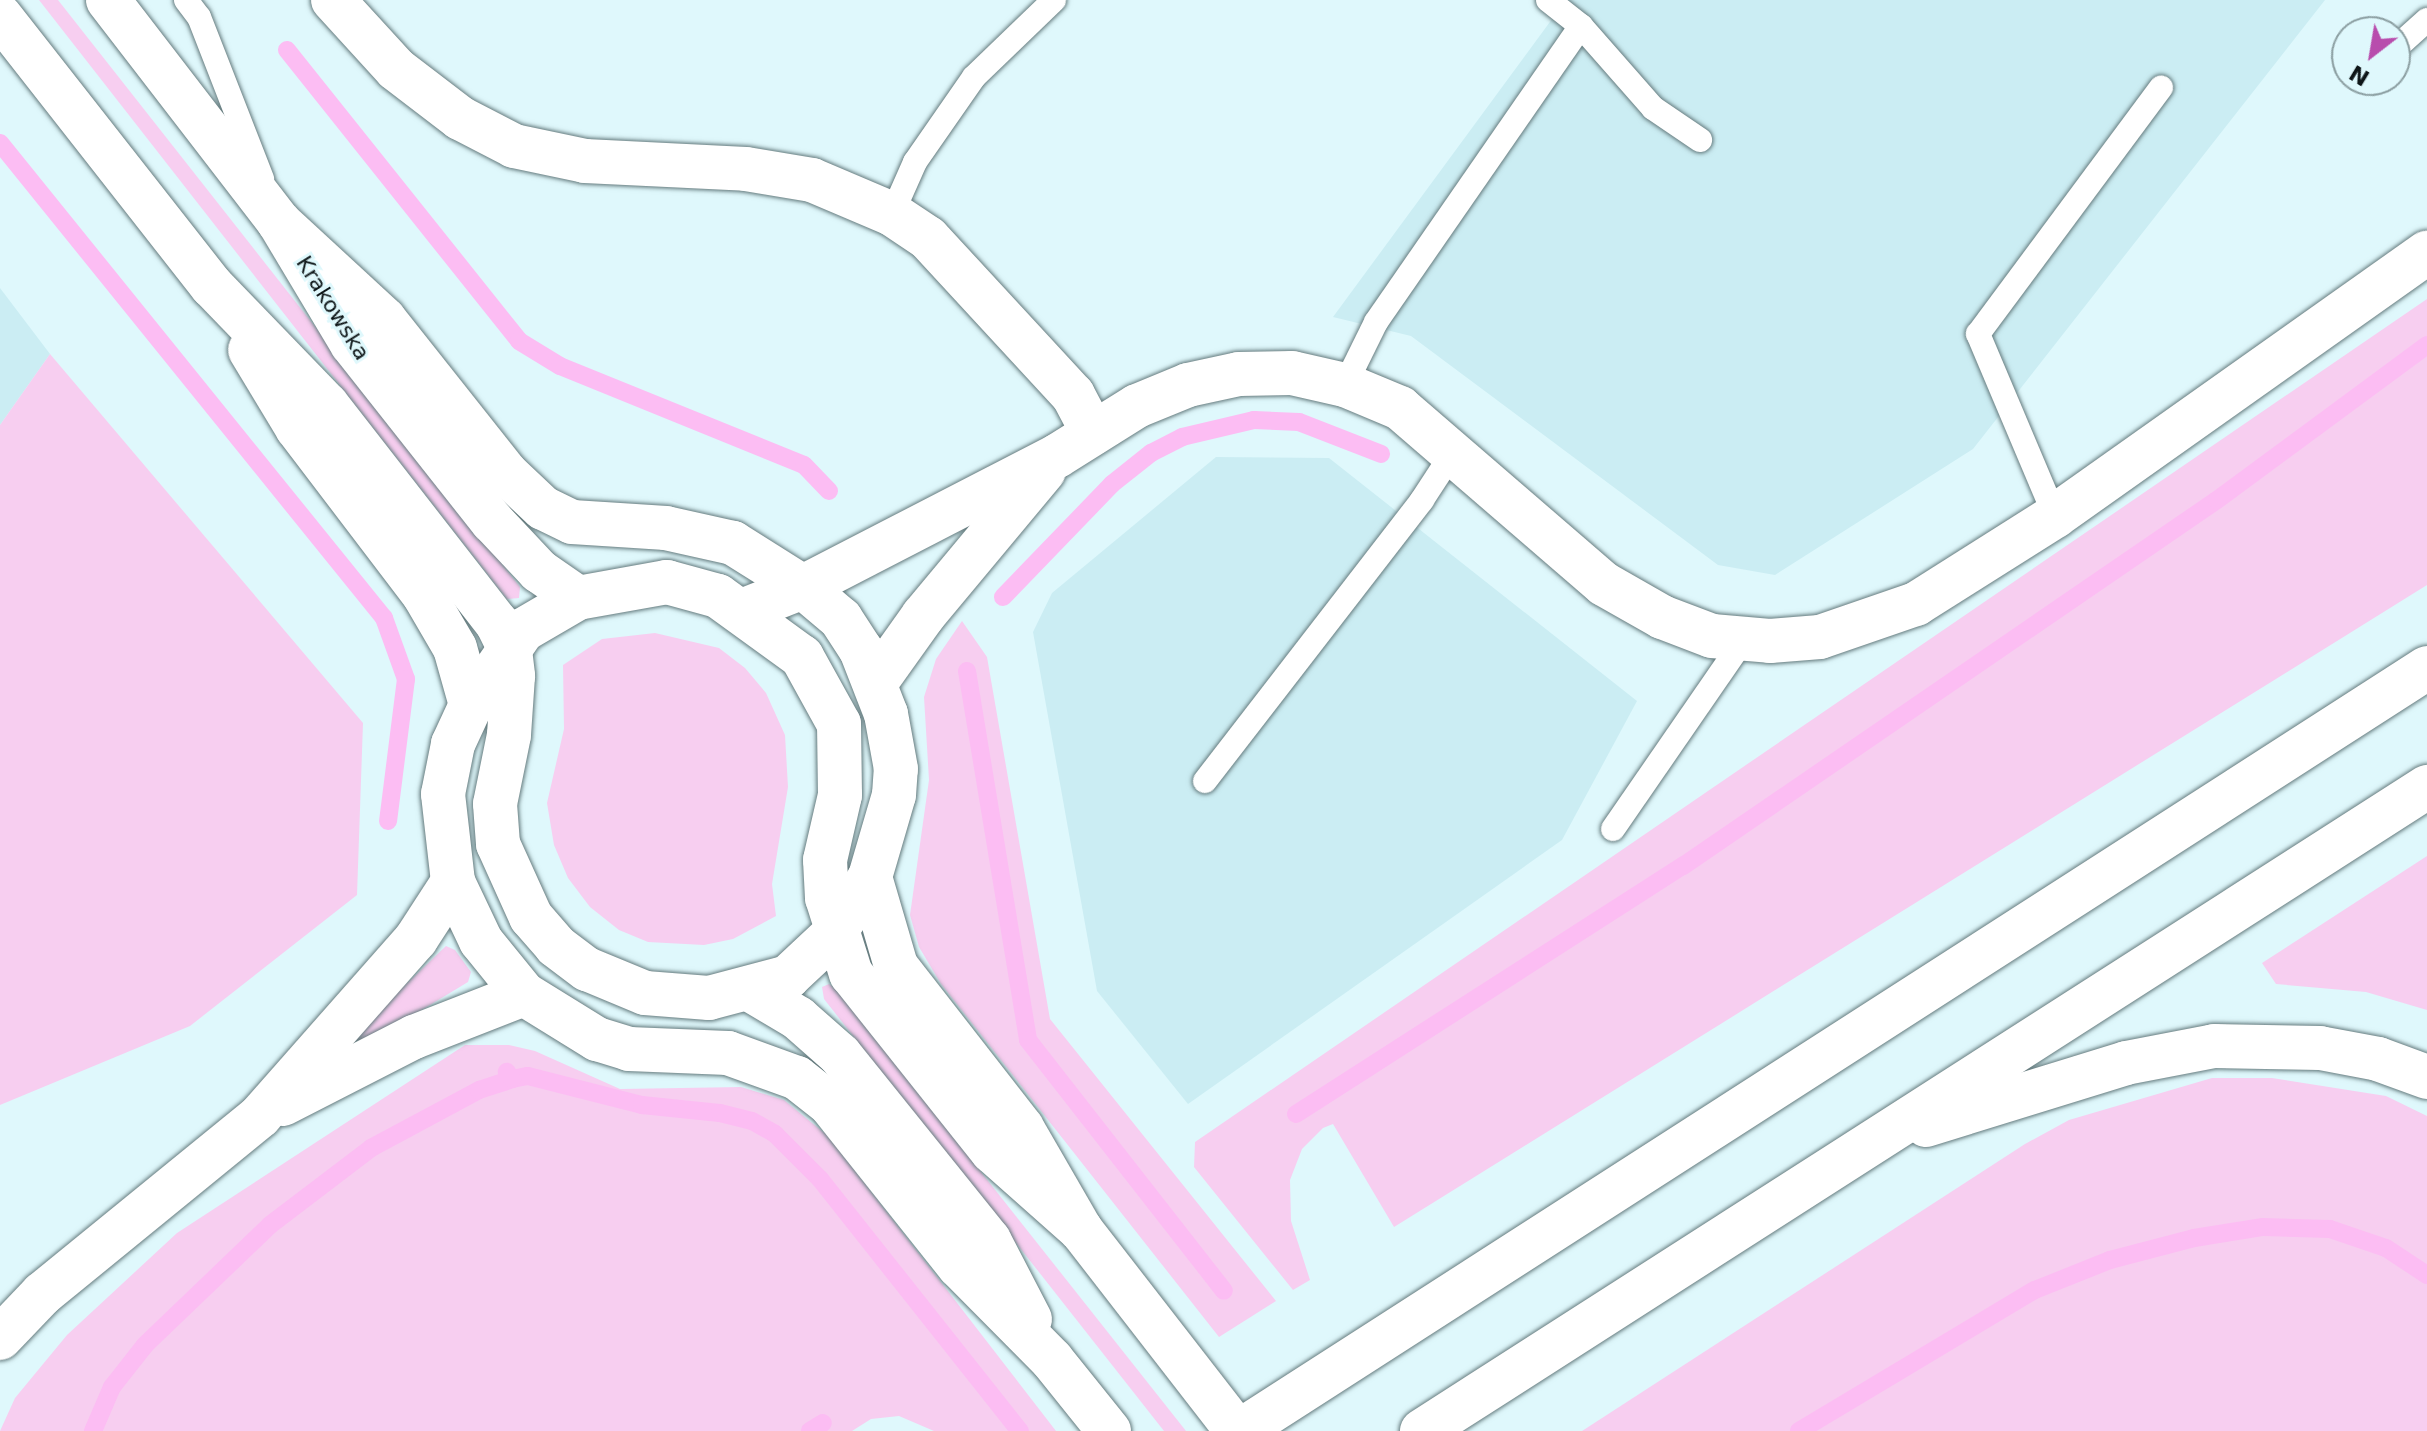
<!DOCTYPE html>
<html>
<head>
<meta charset="utf-8">
<style>
	body { margin:0 }
	#map { position:relative; width:2427px; height:1431px; overflow:hidden; background:#dff8fc; font-family:"DejaVu Sans",sans-serif }
	div>[style] { position:absolute }
	.built>* { inset:0; background:#cbedf3 }
	.green>* { inset:0; background:#f7cef0 }
	.stream>* { height:18px; margin:-9px; padding:0 9px; transform-origin:9px; border-radius:9px; background:#fcbdf3 }
	.roads { filter:drop-shadow(0 0 2px #657b7e) drop-shadow(0 0 2px #657b7e) }
	.service>* { height:24px; margin:-12px; padding:0 12px; transform-origin:12px; border-radius:12px; background:#fff }
	.minor>* { height:44px; margin:-22px; padding:0 22px; transform-origin:22px; border-radius:22px; background:#fff }
	.primary>* { height:44px; margin:-22px; padding:0 22px; transform-origin:22px; border-radius:22px; background:#fff }
	.motorway>* { height:44px; margin:-22px; padding:0 22px; transform-origin:22px; border-radius:22px; background:#fff }
	span { translate:-50% -50%; white-space:nowrap; text-align:center; line-height:1.15; -webkit-text-stroke:6px #dff8fc; paint-order:stroke }
	.street-label { font-size:22px; color:#0e1618 }
	.north { position:absolute; left:2331px; top:16px; width:80px; height:80px; box-sizing:border-box; background:#dff8fc; border:2px solid #8b9ea1; border-radius:50%; rotate:211deg; font-size:22px; font-weight:700; line-height:32px; text-align:center; color:#0e1618 }
	.north::after { content:''; display:block; margin:auto; width:28px; height:36px; background:#b84dad; clip-path:polygon(50% 0,100% 100%,50% 72%,0 100%) }
</style>
</head>
<body>
<div id="map">
	<div class="built">
		<div style="clip-path:polygon(1566px 0,2325px 0,1973px 449px,1775px 575px,1718px 565px,1411px 336px,1333px 317px)"></div>
		<div style="clip-path:polygon(0 288px,50px 354px,0 425px)"></div>
		<div style="clip-path:polygon(1216px 457px,1329px 458px,1637px 701px,1562px 840px,1188px 1104px,1097px 991px,1033px 632px,1052px 593px)"></div>
	</div>
	<div class="green">
		<div style="clip-path:polygon(39px 0,58px 0,520px 587px,519px 598px,507px 599px)"></div>
		<div style="clip-path:polygon(2427px 299px,2427px 585px,1394px 1227px,1333px 1124px,1323px 1128px,1302px 1149px,1290px 1180px,1291px 1221px,1310px 1280px,1293px 1290px,1194px 1167px,1195px 1142px)"></div>
		<div style="clip-path:polygon(50px 354px,363px 723px,357px 895px,190px 1026px,0 1105px,0 425px)"></div>
		<div style="clip-path:polygon(962px 621px,987px 657px,1050px 1019px,1276px 1301px,1219px 1337px,941px 984px,919px 947px,910px 915px,929px 780px,924px 697px,936px 659px)"></div>
		<div style="clip-path:polygon(655px 633px,719px 648px,745px 668px,766px 693px,785px 735px,788px 787px,772px 884px,776px 916px,733px 939px,704px 945px,648px 942px,619px 930px,590px 907px,568px 878px,554px 845px,547px 803px,564px 729px,563px 665px,602px 639px)"></div>
		<div style="clip-path:polygon(2427px 856px,2427px 1010px,2366px 992px,2276px 984px,2262px 963px)"></div>
		<div style="clip-path:polygon(446px 946px,455px 950px,471px 972px,468px 982px,359px 1048px,353px 1035px)"></div>
		<div style="clip-path:polygon(829px 984px,837px 990px,1186px 1431px,1164px 1431px,824px 999px,822px 987px)"></div>
		<div style="clip-path:polygon(465px 1045px,509px 1045px,535px 1051px,620px 1089px,741px 1087px,784px 1100px,828px 1136px,1056px 1431px,934px 1431px,899px 1416px,871px 1419px,852px 1431px,0 1431px,15px 1398px,67px 1335px,177px 1233px)"></div>
		<div style="clip-path:polygon(2212px 1078px,2272px 1078px,2386px 1096px,2427px 1116px,2427px 1431px,1582px 1431px,2025px 1144px,2069px 1120px)"></div>
	</div>
	<div class="stream">
		<div style="left:287px;top:50px;width:372px;rotate:51.4deg"></div>
		<div style="left:519px;top:341px;width:48px;rotate:31.4deg"></div>
		<div style="left:560px;top:366px;width:263px;rotate:22.1deg"></div>
		<div style="left:804px;top:465px;width:36px;rotate:46deg"></div>
		<div style="left:0;top:143px;width:611px;rotate:51.05deg"></div>
		<div style="left:384px;top:618px;width:65px;rotate:70.2deg"></div>
		<div style="left:406px;top:679px;width:143px;rotate:97.2deg"></div>
		<div style="left:1003px;top:597px;width:157px;rotate:-46deg"></div>
		<div style="left:1112px;top:484px;width:50px;rotate:-38.5deg"></div>
		<div style="left:1151px;top:453px;width:35px;rotate:-27deg"></div>
		<div style="left:1182px;top:437px;width:74px;rotate:-13.3deg"></div>
		<div style="left:1254px;top:420px;width:45px;rotate:2.5deg"></div>
		<div style="left:1299px;top:422px;width:88px;rotate:21.3deg"></div>
		<div style="left:967px;top:671px;width:374px;rotate:80.6deg"></div>
		<div style="left:1028px;top:1040px;width:318px;rotate:52deg"></div>
		<div style="left:512px;top:1079px;width:16px;rotate:-11deg"></div>
		<div style="left:528px;top:1076px;width:118px;rotate:14.3deg"></div>
		<div style="left:642px;top:1105px;width:78px;rotate:5.9deg"></div>
		<div style="left:720px;top:1113px;width:33px;rotate:14deg"></div>
		<div style="left:752px;top:1121px;width:26px;rotate:29deg"></div>
		<div style="left:775px;top:1134px;width:64px;rotate:45deg"></div>
		<div style="left:820px;top:1179px;width:322px;rotate:51.6deg"></div>
		<div style="left:1296px;top:1114px;width:460px;rotate:-32.7deg"></div>
		<div style="left:1683px;top:866px;width:647px;rotate:-34.43deg"></div>
		<div style="left:2217px;top:500px;width:261px;rotate:-36.4deg"></div>
		<div style="left:93px;top:1431px;width:48px;rotate:-66.6deg"></div>
		<div style="left:112px;top:1387px;width:53px;rotate:-51.8deg"></div>
		<div style="left:145px;top:1345px;width:173px;rotate:-43.8deg"></div>
		<div style="left:270px;top:1225px;width:127px;rotate:-37.3deg"></div>
		<div style="left:371px;top:1148px;width:123px;rotate:-28.2deg"></div>
		<div style="left:479px;top:1090px;width:35px;rotate:-18deg"></div>
		<div style="left:512px;top:1079px;width:9px;rotate:-126deg"></div>
		<div style="left:810px;top:1431px;width:15px;rotate:-32deg"></div>
		<div style="left:1799px;top:1431px;width:275px;rotate:-30.9deg"></div>
		<div style="left:2035px;top:1290px;width:81px;rotate:-21.8deg"></div>
		<div style="left:2110px;top:1260px;width:87px;rotate:-14.7deg"></div>
		<div style="left:2194px;top:1238px;width:70px;rotate:-9.1deg"></div>
		<div style="left:2263px;top:1227px;width:67px;rotate:1.7deg"></div>
		<div style="left:2330px;top:1229px;width:59px;rotate:18.7deg"></div>
		<div style="left:2386px;top:1248px;width:49px;rotate:33.4deg"></div>
	</div>
	<div class="roads">
		<div class="service">
			<div style="left:186px;top:0;width:21px;rotate:53deg"></div>
			<div style="left:199px;top:17px;width:174px;rotate:68.7deg"></div>
			<div style="left:1548px;top:0;width:42px;rotate:38.2deg"></div>
			<div style="left:1581px;top:26px;width:109px;rotate:48.7deg"></div>
			<div style="left:1653px;top:108px;width:57px;rotate:34.2deg"></div>
			<div style="left:2398px;top:46px;width:39px;rotate:-42deg"></div>
			<div style="left:892px;top:214px;width:57px;rotate:-66.1deg"></div>
			<div style="left:915px;top:162px;width:103px;rotate:-55.2deg"></div>
			<div style="left:974px;top:77px;width:111px;rotate:-43.9deg"></div>
			<div style="left:1345px;top:385px;width:70px;rotate:-63.8deg"></div>
			<div style="left:1376px;top:322px;width:360px;rotate:-55.3deg"></div>
			<div style="left:2055px;top:516px;width:198px;rotate:-112.9deg"></div>
			<div style="left:1978px;top:334px;width:307px;rotate:-53.4deg"></div>
			<div style="left:1205px;top:781px;width:355px;rotate:-52.3deg"></div>
			<div style="left:1422px;top:500px;width:59px;rotate:-56.9deg"></div>
			<div style="left:1613px;top:829px;width:231px;rotate:-55.4deg"></div>
		</div>
		<div class="minor">
			<div style="left:333px;top:0;width:93px;rotate:47.6deg"></div>
			<div style="left:396px;top:69px;width:81px;rotate:37.4deg"></div>
			<div style="left:460px;top:118px;width:61px;rotate:27.4deg"></div>
			<div style="left:514px;top:146px;width:73px;rotate:11.9deg"></div>
			<div style="left:585px;top:161px;width:161px;rotate:2.8deg"></div>
			<div style="left:746px;top:169px;width:67px;rotate:9.5deg"></div>
			<div style="left:812px;top:180px;width:87px;rotate:23deg"></div>
			<div style="left:892px;top:214px;width:43px;rotate:33.7deg"></div>
			<div style="left:928px;top:238px;width:214px;rotate:47.3deg"></div>
			<div style="left:1073px;top:395px;width:43px;rotate:62.2deg"></div>
			<div style="left:742px;top:611px;width:66px;rotate:-21.5deg"></div>
			<div style="left:803px;top:587px;width:286px;rotate:-27.3deg"></div>
			<div style="left:1057px;top:456px;width:94px;rotate:-32deg"></div>
			<div style="left:1137px;top:406px;width:55px;rotate:-22.4deg"></div>
			<div style="left:1188px;top:385px;width:52px;rotate:-12.2deg"></div>
			<div style="left:1239px;top:374px;width:53px;rotate:-1.1deg"></div>
			<div style="left:1292px;top:373px;width:54px;rotate:12.8deg"></div>
			<div style="left:1345px;top:385px;width:60px;rotate:22.7deg"></div>
			<div style="left:1400px;top:408px;width:269px;rotate:40.8deg"></div>
			<div style="left:1604px;top:584px;width:67px;rotate:29.6deg"></div>
			<div style="left:1662px;top:617px;width:53px;rotate:20.8deg"></div>
			<div style="left:1712px;top:636px;width:58px;rotate:4.9deg"></div>
			<div style="left:1770px;top:641px;width:50px;rotate:-4.6deg"></div>
			<div style="left:1820px;top:637px;width:102px;rotate:-19deg"></div>
			<div style="left:1916px;top:604px;width:165px;rotate:-32.3deg"></div>
			<div style="left:2055px;top:516px;width:456px;rotate:-35.3deg"></div>
			<div style="left:876px;top:682px;width:81px;rotate:-54.5deg"></div>
			<div style="left:923px;top:616px;width:189px;rotate:-50.2deg"></div>
		</div>
		<div class="primary">
			<div style="left:108px;top:0;width:280px;rotate:52.4deg"></div>
			<div style="left:279px;top:222px;width:142px;rotate:59.1deg"></div>
			<div style="left:352px;top:344px;width:226px;rotate:51.7deg"></div>
			<div style="left:492px;top:521px;width:69px;rotate:46.8deg"></div>
			<div style="left:539px;top:571px;width:47px;rotate:34.7deg"></div>
			<div style="left:0;top:16px;width:343px;rotate:51.9deg"></div>
			<div style="left:212px;top:286px;width:165px;rotate:46deg"></div>
			<div style="left:327px;top:405px;width:276px;rotate:52.1deg"></div>
			<div style="left:497px;top:623px;width:30px;rotate:64deg"></div>
			<div style="left:510px;top:650px;width:26px;rotate:83deg"></div>
			<div style="left:513px;top:676px;width:59px;rotate:93.9deg"></div>
			<div style="left:509px;top:735px;width:70px;rotate:101.5deg"></div>
			<div style="left:495px;top:804px;width:40px;rotate:85.7deg"></div>
			<div style="left:498px;top:844px;width:80px;rotate:65.7deg"></div>
			<div style="left:531px;top:917px;width:38px;rotate:49deg"></div>
			<div style="left:556px;top:946px;width:39px;rotate:37deg"></div>
			<div style="left:587px;top:969px;width:63px;rotate:22.5deg"></div>
			<div style="left:645px;top:993px;width:64px;rotate:4.5deg"></div>
			<div style="left:709px;top:998px;width:82px;rotate:-14.9deg"></div>
			<div style="left:788px;top:977px;width:64px;rotate:-43.1deg"></div>
			<div style="left:835px;top:933px;width:66px;rotate:-58deg"></div>
			<div style="left:870px;top:877px;width:85px;rotate:-73.7deg"></div>
			<div style="left:894px;top:795px;width:26px;rotate:-86deg"></div>
			<div style="left:896px;top:769px;width:56px;rotate:-100.3deg"></div>
			<div style="left:886px;top:714px;width:69px;rotate:-111.3deg"></div>
			<div style="left:861px;top:650px;width:37px;rotate:-123deg"></div>
			<div style="left:841px;top:619px;width:50px;rotate:-139.9deg"></div>
			<div style="left:803px;top:587px;width:83px;rotate:-147.8deg"></div>
			<div style="left:733px;top:543px;width:69px;rotate:-167.4deg"></div>
			<div style="left:666px;top:528px;width:94px;rotate:-176.3deg"></div>
			<div style="left:572px;top:522px;width:32px;rotate:-154deg"></div>
			<div style="left:543px;top:508px;width:51px;rotate:-136.6deg"></div>
			<div style="left:506px;top:473px;width:196px;rotate:-128.4deg"></div>
			<div style="left:384px;top:319px;width:143px;rotate:-137.3deg"></div>
			<div style="left:250px;top:350px;width:91px;rotate:58.9deg"></div>
			<div style="left:297px;top:428px;width:210px;rotate:52.7deg"></div>
			<div style="left:424px;top:595px;width:61px;rotate:59.7deg"></div>
			<div style="left:455px;top:648px;width:59px;rotate:74.3deg"></div>
			<div style="left:870px;top:877px;width:93px;rotate:73.7deg"></div>
			<div style="left:896px;top:966px;width:205px;rotate:52.1deg"></div>
			<div style="left:1022px;top:1128px;width:118px;rotate:60deg"></div>
			<div style="left:1081px;top:1230px;width:254px;rotate:52.2deg"></div>
			<div style="left:751px;top:990px;width:55px;rotate:30.8deg"></div>
			<div style="left:798px;top:1018px;width:56px;rotate:41.4deg"></div>
			<div style="left:840px;top:1055px;width:238px;rotate:51.2deg"></div>
			<div style="left:989px;top:1240px;width:89px;rotate:62.6deg"></div>
			<div style="left:1081px;top:1230px;width:119px;rotate:-138.4deg"></div>
			<div style="left:992px;top:1151px;width:226px;rotate:-128.5deg"></div>
			<div style="left:851px;top:974px;width:80px;rotate:-107.5deg"></div>
			<div style="left:827px;top:898px;width:38px;rotate:-93deg"></div>
			<div style="left:825px;top:860px;width:67px;rotate:-77deg"></div>
			<div style="left:840px;top:795px;width:71px;rotate:-90.8deg"></div>
			<div style="left:839px;top:724px;width:77px;rotate:-118.9deg"></div>
			<div style="left:802px;top:657px;width:104px;rotate:-144deg"></div>
			<div style="left:718px;top:596px;width:53px;rotate:-164.6deg"></div>
			<div style="left:667px;top:582px;width:90px;rotate:169.8deg"></div>
			<div style="left:578px;top:598px;width:64px;rotate:149.8deg"></div>
			<div style="left:523px;top:630px;width:91px;rotate:124.7deg"></div>
			<div style="left:471px;top:705px;width:43px;rotate:114.8deg"></div>
			<div style="left:453px;top:744px;width:51px;rotate:101.3deg"></div>
			<div style="left:443px;top:794px;width:89px;rotate:83.5deg"></div>
			<div style="left:453px;top:882px;width:65px;rotate:64.6deg"></div>
			<div style="left:481px;top:941px;width:68px;rotate:50.9deg"></div>
			<div style="left:524px;top:994px;width:86px;rotate:31.7deg"></div>
			<div style="left:597px;top:1039px;width:34px;rotate:17deg"></div>
			<div style="left:629px;top:1049px;width:99px;rotate:2.3deg"></div>
			<div style="left:728px;top:1053px;width:73px;rotate:19.9deg"></div>
			<div style="left:797px;top:1078px;width:42px;rotate:38.2deg"></div>
			<div style="left:830px;top:1104px;width:207px;rotate:51.5deg"></div>
			<div style="left:959px;top:1266px;width:132px;rotate:45.3deg"></div>
			<div style="left:1052px;top:1360px;width:91px;rotate:51.2deg"></div>
		</div>
		<div class="motorway">
			<div style="left:283px;top:1104px;width:147px;rotate:-27.1deg"></div>
			<div style="left:414px;top:1037px;width:118px;rotate:-21.4deg"></div>
			<div style="left:1926px;top:1125px;width:209px;rotate:-17.2deg"></div>
			<div style="left:2126px;top:1063px;width:90px;rotate:-10.9deg"></div>
			<div style="left:2214px;top:1046px;width:106px;rotate:1.1deg"></div>
			<div style="left:2320px;top:1048px;width:59px;rotate:10.7deg"></div>
			<div style="left:2378px;top:1059px;width:52px;rotate:20.2deg"></div>
			<div style="left:0;top:1338px;width:61px;rotate:-46.3deg"></div>
			<div style="left:42px;top:1294px;width:281px;rotate:-39.2deg"></div>
			<div style="left:260px;top:1116px;width:236px;rotate:-48.6deg"></div>
			<div style="left:416px;top:939px;width:68px;rotate:-57deg"></div>
			<div style="left:1240px;top:1431px;width:1411px;rotate:-32.73deg"></div>
			<div style="left:1422px;top:1431px;width:1194px;rotate:-32.65deg"></div>
		</div>
	</div>
	<div class="street-label">
		<span style="left:333px;top:308px;rotate:58deg">Krakowska</span>
	</div>
	<div class="north">N</div>
</div>
</body>
</html>
